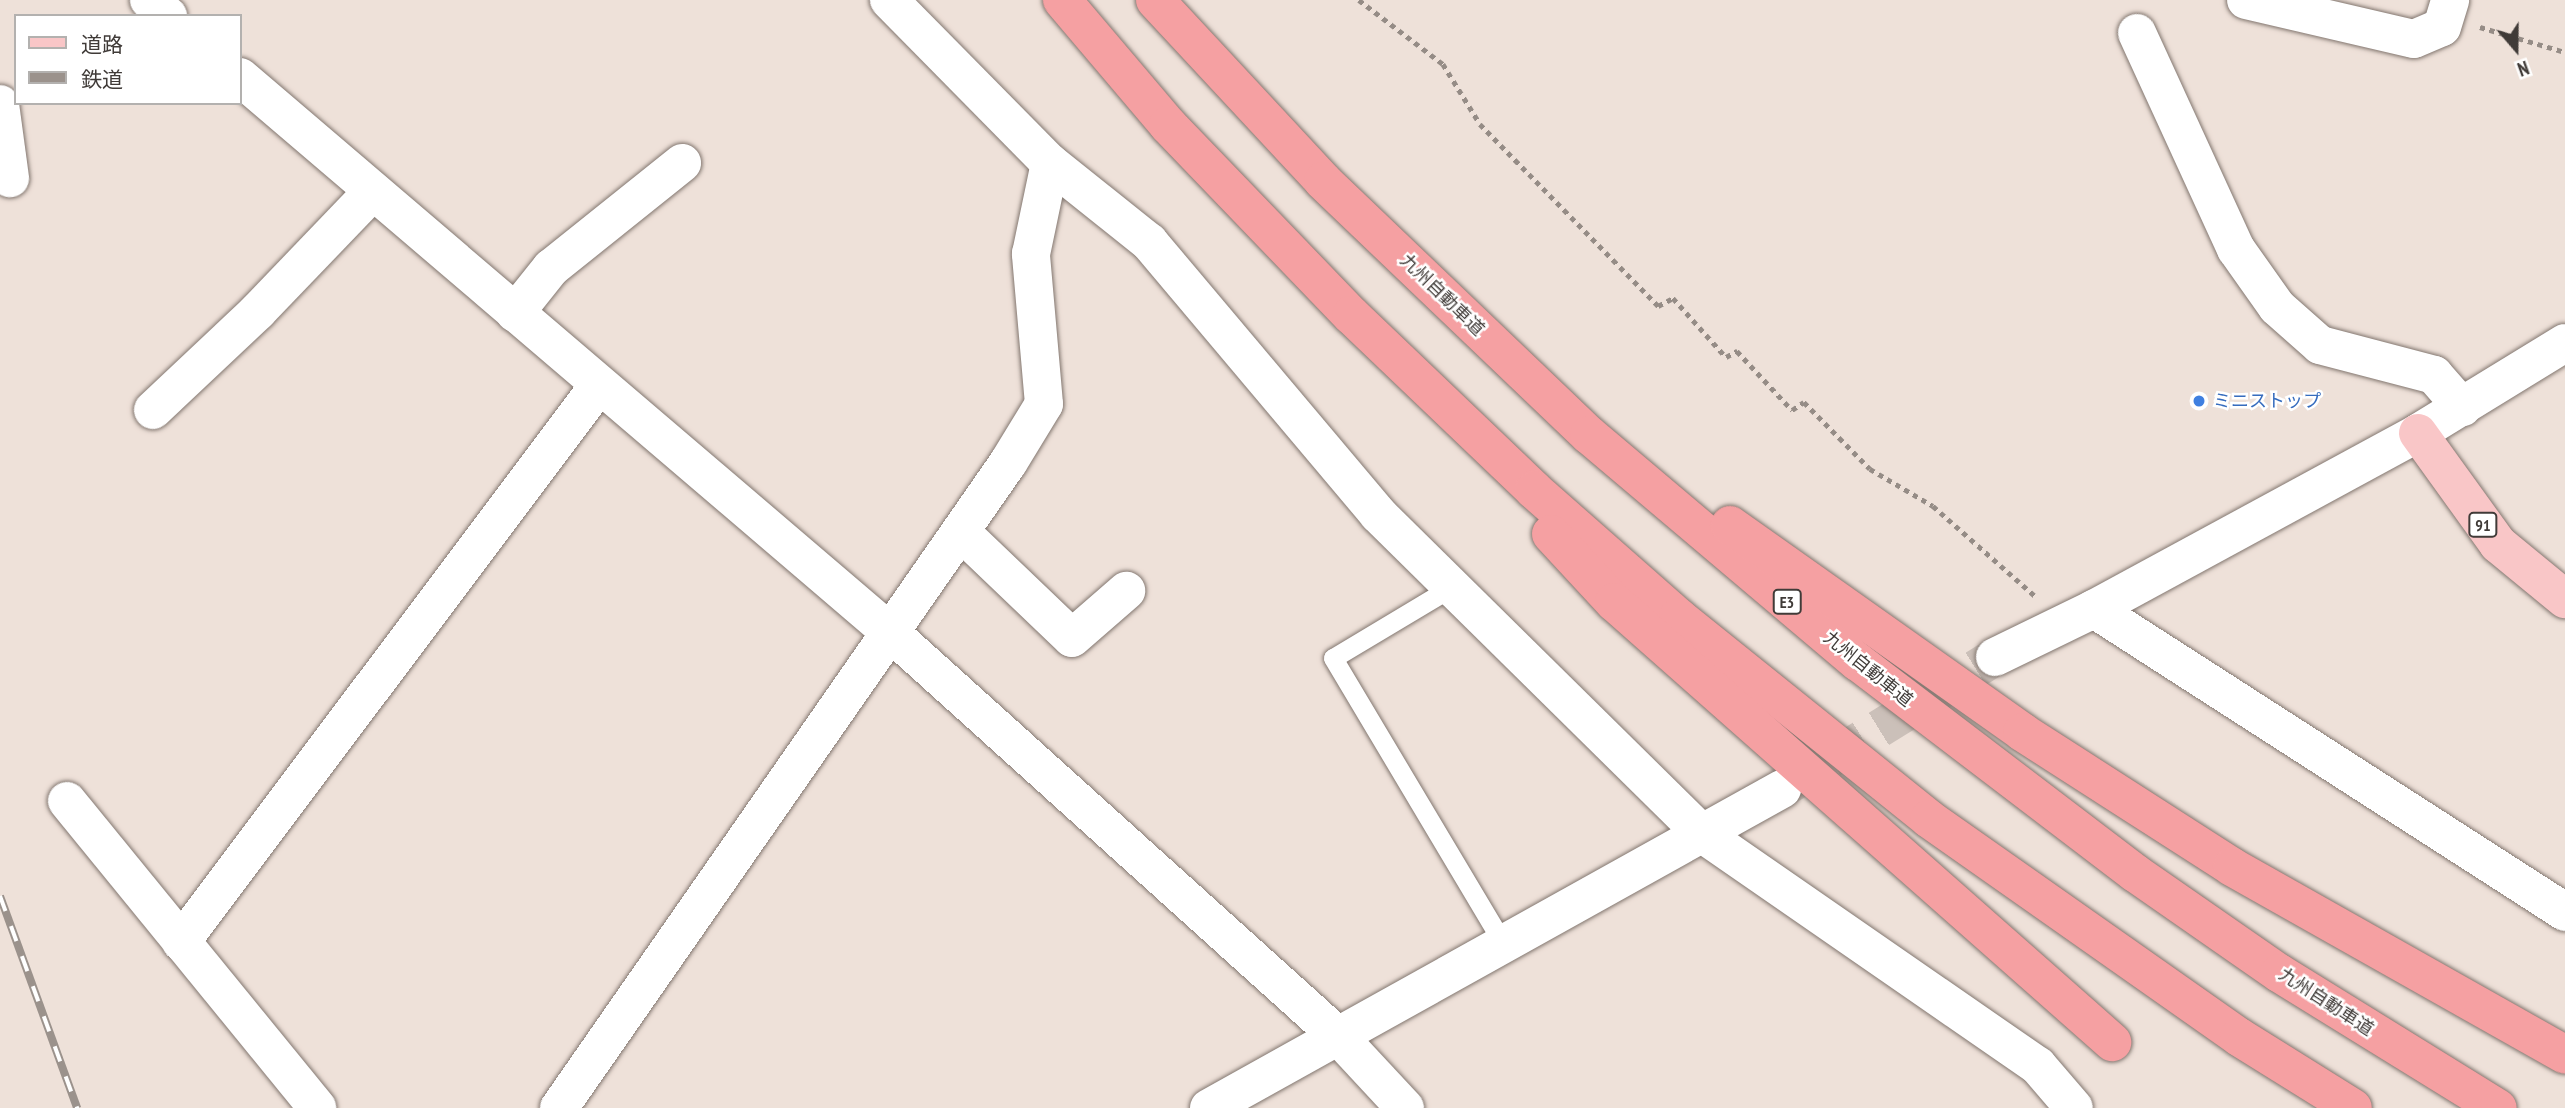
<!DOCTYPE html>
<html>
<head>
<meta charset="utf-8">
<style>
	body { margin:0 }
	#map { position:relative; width:2565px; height:1108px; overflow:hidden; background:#eee1d9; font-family:"PT Sans Narrow","Noto Sans JP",sans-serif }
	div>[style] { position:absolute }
	.tertiary-tunnel>* { height:38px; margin-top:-19px; transform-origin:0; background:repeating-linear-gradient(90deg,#cbc0b9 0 38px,transparent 0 57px) }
	.path>* { height:4.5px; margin-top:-2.25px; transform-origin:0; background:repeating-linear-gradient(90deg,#958c86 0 5px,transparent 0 10px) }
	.roads { filter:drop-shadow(0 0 2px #82766f) drop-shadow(0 0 2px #82766f) }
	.service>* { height:19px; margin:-9.5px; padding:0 9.5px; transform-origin:9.5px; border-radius:9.5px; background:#fff }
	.minor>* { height:38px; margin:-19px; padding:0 19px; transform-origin:19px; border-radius:19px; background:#fff }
	.tertiary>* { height:38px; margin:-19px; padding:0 19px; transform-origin:19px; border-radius:19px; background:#fff }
	.primary>* { height:38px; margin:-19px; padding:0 19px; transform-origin:19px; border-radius:19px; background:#f9c6c7 }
	.motorway>* { height:38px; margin:-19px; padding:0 19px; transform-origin:19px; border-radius:19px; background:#f5a0a2 }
	.rail>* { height:8px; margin-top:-4px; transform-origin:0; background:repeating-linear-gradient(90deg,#fff 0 16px,#9b928c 0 32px); box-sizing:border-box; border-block:2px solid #9b928c }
	.dots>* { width:19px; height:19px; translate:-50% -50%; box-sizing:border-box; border:4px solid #fff; border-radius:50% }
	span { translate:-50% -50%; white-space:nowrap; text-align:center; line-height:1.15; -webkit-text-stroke:5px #fff; paint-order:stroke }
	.shield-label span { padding:2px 5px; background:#fff; border:2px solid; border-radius:5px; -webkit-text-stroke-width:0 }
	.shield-label { font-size:16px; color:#403b38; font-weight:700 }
	.street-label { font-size:18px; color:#403b38 }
	.shop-label { font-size:18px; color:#366cbe }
	.left { translate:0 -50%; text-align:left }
	.legend { position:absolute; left:14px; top:14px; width:228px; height:91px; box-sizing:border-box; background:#fff; border:2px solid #b3b1af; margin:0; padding:9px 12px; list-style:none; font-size:21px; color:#403b38 }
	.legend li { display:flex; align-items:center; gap:14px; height:35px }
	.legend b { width:35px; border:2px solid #b3b1af }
	.north { position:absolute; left:2481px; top:14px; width:70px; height:70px; -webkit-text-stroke:5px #fff; paint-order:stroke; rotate:160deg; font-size:19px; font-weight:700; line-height:28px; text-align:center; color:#403b38 }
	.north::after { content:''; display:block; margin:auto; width:24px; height:32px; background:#403b38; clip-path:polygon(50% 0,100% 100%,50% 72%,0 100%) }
</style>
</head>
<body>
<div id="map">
	<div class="tertiary-tunnel">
		<div style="left:1782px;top:789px;width:251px;rotate:-31.8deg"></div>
	</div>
	<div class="path">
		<div style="left:1359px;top:0;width:106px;rotate:37.3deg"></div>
		<div style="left:1443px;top:64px;width:70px;rotate:58.3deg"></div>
		<div style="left:1480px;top:124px;width:255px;rotate:45.6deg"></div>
		<div style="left:1658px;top:306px;width:17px;rotate:-28deg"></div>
		<div style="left:1673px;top:298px;width:79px;rotate:48.1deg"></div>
		<div style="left:1726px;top:357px;width:13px;rotate:-29deg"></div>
		<div style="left:1737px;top:351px;width:81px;rotate:47deg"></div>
		<div style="left:1792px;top:410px;width:14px;rotate:-34deg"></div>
		<div style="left:1804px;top:402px;width:94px;rotate:45.4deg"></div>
		<div style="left:1870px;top:469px;width:73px;rotate:30.4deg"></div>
		<div style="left:1933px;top:506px;width:136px;rotate:41.4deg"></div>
		<div style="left:2480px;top:27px;width:89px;rotate:16.4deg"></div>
	</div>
	<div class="roads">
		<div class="service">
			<div style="left:1450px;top:588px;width:136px;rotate:149.1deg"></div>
			<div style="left:1333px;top:658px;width:334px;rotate:59.2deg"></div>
		</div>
		<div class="minor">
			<div style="left:149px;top:0;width:25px;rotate:40deg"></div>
			<div style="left:889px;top:0;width:229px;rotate:45.4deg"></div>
			<div style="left:1050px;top:163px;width:127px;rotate:38.6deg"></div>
			<div style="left:1149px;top:242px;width:356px;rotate:49.9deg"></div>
			<div style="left:1378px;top:514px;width:453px;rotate:44.6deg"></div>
			<div style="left:2246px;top:0;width:172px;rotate:13.1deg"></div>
			<div style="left:2414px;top:39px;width:30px;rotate:-23deg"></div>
			<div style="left:2442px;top:27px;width:28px;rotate:-73deg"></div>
			<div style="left:2137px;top:33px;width:238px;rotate:65.4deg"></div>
			<div style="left:2236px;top:249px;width:71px;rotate:54.7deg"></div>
			<div style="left:2277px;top:307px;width:57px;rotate:41.5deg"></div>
			<div style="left:2320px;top:345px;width:118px;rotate:14.7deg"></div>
			<div style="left:2434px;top:375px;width:43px;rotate:48.8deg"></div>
			<div style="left:240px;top:77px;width:856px;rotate:40.5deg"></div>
			<div style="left:891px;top:633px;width:603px;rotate:42.04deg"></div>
			<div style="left:1339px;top:1037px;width:97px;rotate:47.1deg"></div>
			<div style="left:0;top:104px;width:75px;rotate:82.3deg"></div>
			<div style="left:515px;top:313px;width:58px;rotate:-51.3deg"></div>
			<div style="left:551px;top:268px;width:168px;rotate:-38.7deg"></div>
			<div style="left:153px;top:410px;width:144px;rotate:-43.3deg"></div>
			<div style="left:258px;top:311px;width:166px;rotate:-46.2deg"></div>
			<div style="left:961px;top:532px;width:153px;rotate:43.7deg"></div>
			<div style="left:1072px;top:638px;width:72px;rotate:-41deg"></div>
			<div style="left:2094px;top:609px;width:560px;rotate:32.75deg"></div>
			<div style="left:67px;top:801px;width:396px;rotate:50.8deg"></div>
			<div style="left:181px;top:942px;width:696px;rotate:-53.11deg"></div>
			<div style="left:559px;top:1108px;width:786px;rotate:-55.16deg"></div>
			<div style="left:1008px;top:463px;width:69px;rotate:-58.6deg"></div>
			<div style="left:1044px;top:404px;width:151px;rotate:-95deg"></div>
			<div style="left:1031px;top:254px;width:93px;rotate:-78.2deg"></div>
		</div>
		<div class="tertiary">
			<div style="left:1995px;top:657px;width:110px;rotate:-25.9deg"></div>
			<div style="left:2094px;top:609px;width:369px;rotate:-28.5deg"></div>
			<div style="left:2418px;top:433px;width:172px;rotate:-31.5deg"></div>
			<div style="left:1700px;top:832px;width:411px;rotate:34.7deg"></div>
			<div style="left:2038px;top:1066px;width:55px;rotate:49.4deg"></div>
			<div style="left:1209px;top:1108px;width:656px;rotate:-29.11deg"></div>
		</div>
		<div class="primary">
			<div style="left:2418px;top:433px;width:137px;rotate:54.2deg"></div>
			<div style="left:2498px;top:544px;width:87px;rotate:39.4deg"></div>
		</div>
		<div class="motorway">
			<div style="left:1062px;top:0;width:164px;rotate:49.7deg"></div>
			<div style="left:1168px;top:125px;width:264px;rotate:46.1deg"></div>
			<div style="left:1351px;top:315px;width:253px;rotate:43.7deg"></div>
			<div style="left:1534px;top:490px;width:192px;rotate:41.4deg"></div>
			<div style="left:1678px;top:617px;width:322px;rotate:38.8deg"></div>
			<div style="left:1929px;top:819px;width:379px;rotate:35.1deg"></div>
			<div style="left:2239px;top:1037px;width:134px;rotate:31.9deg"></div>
			<div style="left:1155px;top:0;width:247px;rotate:47.1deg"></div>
			<div style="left:1323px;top:181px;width:368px;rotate:43.7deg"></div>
			<div style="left:1589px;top:435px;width:352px;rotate:40.2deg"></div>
			<div style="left:1858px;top:662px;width:348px;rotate:37.3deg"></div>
			<div style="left:2135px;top:873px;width:175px;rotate:34.8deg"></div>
			<div style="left:2279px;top:973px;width:257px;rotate:31.7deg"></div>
			<div style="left:1730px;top:525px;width:358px;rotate:35.3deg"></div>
			<div style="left:2022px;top:732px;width:250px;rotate:32.7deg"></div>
			<div style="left:2232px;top:867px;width:382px;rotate:29.4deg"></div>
			<div style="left:1551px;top:534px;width:93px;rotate:47.2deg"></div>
			<div style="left:1614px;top:602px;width:665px;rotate:41.46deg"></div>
		</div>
	</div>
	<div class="rail">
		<div style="left:0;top:896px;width:226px;rotate:70deg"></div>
	</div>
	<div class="dots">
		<div style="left:2199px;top:401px;background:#3f7fe0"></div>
	</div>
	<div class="shield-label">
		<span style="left:2483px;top:525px">91</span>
		<span style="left:1787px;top:602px">E3</span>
	</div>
	<div class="street-label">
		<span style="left:1442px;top:295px;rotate:44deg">九州自動車道</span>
		<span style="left:1868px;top:669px;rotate:39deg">九州自動車道</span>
		<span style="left:2326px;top:1002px;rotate:33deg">九州自動車道</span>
	</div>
	<div class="shop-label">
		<span class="left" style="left:2213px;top:401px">ミニストップ</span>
	</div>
	<ul class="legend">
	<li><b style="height:9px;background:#f9c6c7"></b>道路</li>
	<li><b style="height:9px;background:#9b928c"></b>鉄道</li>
	</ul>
	<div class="north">N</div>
</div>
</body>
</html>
